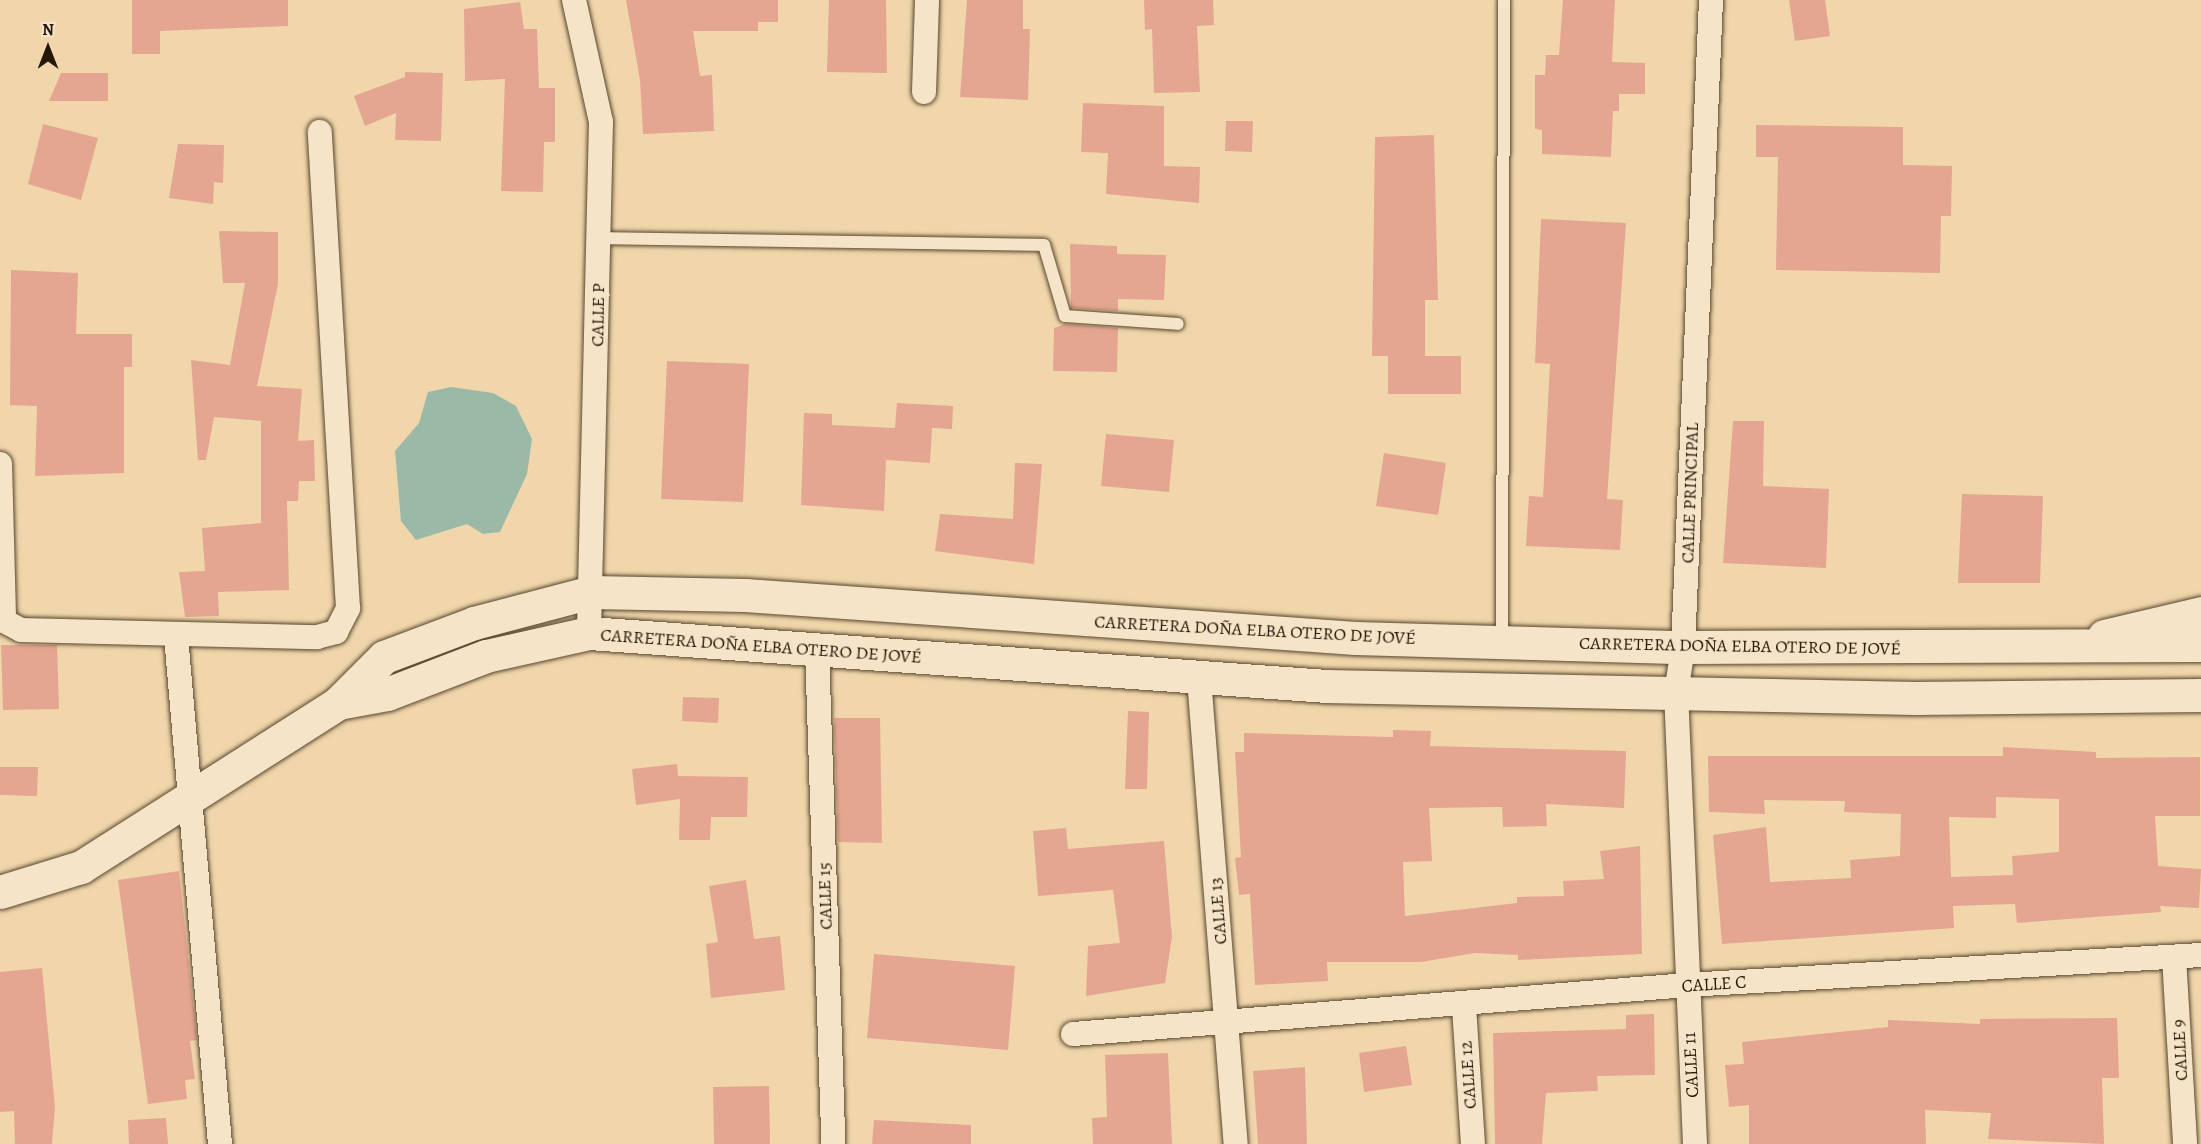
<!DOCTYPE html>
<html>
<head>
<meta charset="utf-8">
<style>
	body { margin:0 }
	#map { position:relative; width:2201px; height:1144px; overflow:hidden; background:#f1d6ab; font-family:Alegreya,serif }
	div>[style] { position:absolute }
	.water>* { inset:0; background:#9bb9a7 }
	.building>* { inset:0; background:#e5a691 }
	.roads { filter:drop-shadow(0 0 2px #58472f) drop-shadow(0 0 2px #58472f) }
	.lane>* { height:12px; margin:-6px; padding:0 6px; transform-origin:6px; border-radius:6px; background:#f6e4c8 }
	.street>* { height:24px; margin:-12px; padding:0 12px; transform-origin:12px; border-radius:12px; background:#f6e4c8 }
	.secondary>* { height:33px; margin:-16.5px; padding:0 16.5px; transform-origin:16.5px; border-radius:16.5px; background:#f6e4c8 }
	span { translate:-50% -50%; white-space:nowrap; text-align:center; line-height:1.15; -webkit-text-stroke:5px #f6e4c8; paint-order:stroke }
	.street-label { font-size:18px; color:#251706 }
	.north { position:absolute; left:18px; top:18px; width:60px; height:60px; -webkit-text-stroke:4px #f6e4c8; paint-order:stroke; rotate:0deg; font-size:16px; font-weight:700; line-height:24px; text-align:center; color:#251706 }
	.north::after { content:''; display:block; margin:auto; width:21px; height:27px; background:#251706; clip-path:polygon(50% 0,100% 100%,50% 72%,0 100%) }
</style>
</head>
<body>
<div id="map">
	<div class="water">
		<div style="clip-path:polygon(451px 387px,493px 393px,516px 406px,532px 439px,527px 474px,500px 532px,483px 534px,467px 524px,416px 540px,401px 521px,395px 451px,419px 423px,428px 392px)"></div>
	</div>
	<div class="building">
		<div style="clip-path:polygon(132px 0,288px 0,288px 26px,160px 31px,160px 54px,132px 54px)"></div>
		<div style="clip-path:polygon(626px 0,778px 0,778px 22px,758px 22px,758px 31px,693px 31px,700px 76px,712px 75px,714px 131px,643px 134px,640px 80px)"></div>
		<div style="clip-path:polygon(829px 0,886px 0,887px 73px,827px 72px)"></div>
		<div style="clip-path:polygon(967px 0,1023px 0,1023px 29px,1030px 29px,1028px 100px,960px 97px)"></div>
		<div style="clip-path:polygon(1144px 0,1213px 0,1214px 25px,1197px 26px,1200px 92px,1154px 93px,1152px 29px,1145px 30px)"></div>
		<div style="clip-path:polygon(1563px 0,1615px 0,1612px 62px,1645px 63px,1645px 94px,1619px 94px,1619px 111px,1613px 111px,1611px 157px,1542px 154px,1542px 130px,1535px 129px,1535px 75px,1545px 75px,1546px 55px,1559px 55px)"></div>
		<div style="clip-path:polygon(1789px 0,1825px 0,1830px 36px,1795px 41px)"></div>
		<div style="clip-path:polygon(520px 2px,524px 29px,537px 29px,539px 88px,555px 88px,555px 142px,544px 142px,543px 192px,501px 191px,505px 79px,465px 81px,464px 9px)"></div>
		<div style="clip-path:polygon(405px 72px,443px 73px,441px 141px,395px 140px,396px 113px,365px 126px,354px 96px,405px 77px)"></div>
		<div style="clip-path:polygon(61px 73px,108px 73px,108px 101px,49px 101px)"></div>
		<div style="clip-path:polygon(1083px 103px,1164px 106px,1164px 166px,1200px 167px,1199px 203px,1106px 194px,1108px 153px,1081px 152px)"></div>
		<div style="clip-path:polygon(1226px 121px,1253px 121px,1252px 152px,1225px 151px)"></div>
		<div style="clip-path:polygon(43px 124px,98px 138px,81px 200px,28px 184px)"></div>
		<div style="clip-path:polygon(1756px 125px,1903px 127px,1903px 165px,1952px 166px,1951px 216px,1941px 216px,1940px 273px,1776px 270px,1778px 157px,1756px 157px)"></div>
		<div style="clip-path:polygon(1434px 135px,1438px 300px,1425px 300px,1425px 356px,1461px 356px,1461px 394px,1388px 394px,1388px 356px,1372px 356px,1375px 137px)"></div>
		<div style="clip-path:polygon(178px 144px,224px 145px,223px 183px,214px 182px,213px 204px,169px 198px)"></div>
		<div style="clip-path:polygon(1541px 219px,1626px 223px,1607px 499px,1623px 500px,1620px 550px,1526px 546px,1529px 496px,1543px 497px,1550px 364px,1535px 363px)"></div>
		<div style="clip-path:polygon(219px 231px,278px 232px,278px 284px,257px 386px,302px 389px,298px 441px,314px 440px,315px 481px,299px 481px,298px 501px,287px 501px,289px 590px,218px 592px,219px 616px,185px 617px,179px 572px,205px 571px,202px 528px,261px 523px,261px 421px,214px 417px,206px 460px,198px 460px,191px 360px,230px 365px,245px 283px,223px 283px)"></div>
		<div style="clip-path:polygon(1070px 244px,1117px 246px,1117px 254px,1166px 255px,1164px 300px,1118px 299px,1118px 311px,1071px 308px)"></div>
		<div style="clip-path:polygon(11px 270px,78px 273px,76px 334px,132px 334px,132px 367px,124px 367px,124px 473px,35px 476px,37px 406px,10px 405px)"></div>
		<div style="clip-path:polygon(1065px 324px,1118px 328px,1117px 372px,1053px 371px,1054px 328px)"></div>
		<div style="clip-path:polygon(667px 361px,749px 364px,743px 502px,661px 499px)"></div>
		<div style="clip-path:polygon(897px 403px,953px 406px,952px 429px,932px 428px,930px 463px,886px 460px,884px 511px,801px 505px,804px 413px,832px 414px,832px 425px,895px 428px)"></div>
		<div style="clip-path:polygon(1733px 421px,1764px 421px,1763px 486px,1829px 489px,1826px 568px,1723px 563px)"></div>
		<div style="clip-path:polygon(1106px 434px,1174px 440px,1169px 492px,1101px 486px)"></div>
		<div style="clip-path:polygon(1384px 453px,1446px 463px,1438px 515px,1376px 506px)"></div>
		<div style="clip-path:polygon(1015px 463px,1042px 464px,1034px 564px,935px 551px,940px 514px,1013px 519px)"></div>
		<div style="clip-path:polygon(1962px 494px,2043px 496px,2040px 583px,1958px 583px)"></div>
		<div style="clip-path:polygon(1px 645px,57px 645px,59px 709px,3px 710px)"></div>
		<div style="clip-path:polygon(683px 697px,719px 698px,718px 723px,682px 721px)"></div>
		<div style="clip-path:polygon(1128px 711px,1149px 712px,1147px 789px,1125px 789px)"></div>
		<div style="clip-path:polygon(834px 718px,880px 718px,882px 843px,838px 842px)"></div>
		<div style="clip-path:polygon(1393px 730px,1431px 731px,1430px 746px,1626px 751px,1624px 808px,1546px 804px,1547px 826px,1503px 827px,1502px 807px,1429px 808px,1432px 861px,1403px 862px,1405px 916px,1517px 903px,1517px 897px,1564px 896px,1563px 881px,1604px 879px,1600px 851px,1640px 846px,1642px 954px,1518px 960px,1518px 955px,1475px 953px,1421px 962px,1327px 962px,1328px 981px,1255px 985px,1250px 894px,1239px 895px,1235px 858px,1241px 857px,1235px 752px,1244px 752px,1244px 733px,1393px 737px)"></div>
		<div style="clip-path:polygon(evenodd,2003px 747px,2096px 752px,2096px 758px,2200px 757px,2200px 816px,2155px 816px,2158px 866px,2201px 869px,2199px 908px,2160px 906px,2161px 912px,2017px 923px,2015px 904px,1953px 906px,1954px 928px,1722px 944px,1713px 835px,1766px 827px,1770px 882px,1851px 878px,1850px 860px,1900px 856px,1901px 814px,1844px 812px,1845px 801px,1764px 800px,1765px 814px,1709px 812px,1708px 756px,2003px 756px,2003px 747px,1996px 797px,2059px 799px,2059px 852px,2012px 856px,2013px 875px,1951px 877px,1949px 817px,1996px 818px,1996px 797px)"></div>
		<div style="clip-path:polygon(677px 764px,678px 776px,748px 777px,747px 817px,711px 817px,710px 840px,679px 840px,680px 799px,636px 805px,632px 769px)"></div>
		<div style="clip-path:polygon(0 767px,38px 767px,37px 796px,0 795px)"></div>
		<div style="clip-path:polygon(1066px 828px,1068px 849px,1164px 841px,1172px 937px,1165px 983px,1086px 996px,1088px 946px,1120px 943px,1113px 890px,1038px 896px,1033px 831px)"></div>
		<div style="clip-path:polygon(179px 871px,197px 1040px,190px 1041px,195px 1079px,185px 1080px,187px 1099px,148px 1104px,118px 880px)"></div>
		<div style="clip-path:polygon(746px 880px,754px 939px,780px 936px,785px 990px,711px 998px,706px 944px,718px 942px,709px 886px)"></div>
		<div style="clip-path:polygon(874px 954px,1015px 966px,1008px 1050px,867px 1038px)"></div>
		<div style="clip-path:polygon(42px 968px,55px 1107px,52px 1144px,15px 1144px,14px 1111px,0 1112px,0 972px)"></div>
		<div style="clip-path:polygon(1654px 1014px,1655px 1075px,1597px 1076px,1598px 1091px,1546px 1093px,1542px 1144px,1495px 1144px,1493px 1033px,1626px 1029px,1626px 1015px)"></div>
		<div style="clip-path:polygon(2117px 1018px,2119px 1078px,2102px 1078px,2104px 1144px,1988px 1139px,1991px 1113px,1925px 1110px,1926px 1144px,1749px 1144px,1749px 1105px,1729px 1107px,1725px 1065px,1744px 1064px,1742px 1042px,1888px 1027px,1888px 1020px,1980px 1024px,1980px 1019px)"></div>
		<div style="clip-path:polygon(1406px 1046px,1412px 1085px,1364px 1092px,1359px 1053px)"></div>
		<div style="clip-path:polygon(1168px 1053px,1172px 1144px,1093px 1144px,1092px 1118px,1107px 1117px,1105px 1055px)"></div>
		<div style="clip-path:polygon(1305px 1067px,1307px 1144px,1258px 1144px,1253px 1071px)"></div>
		<div style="clip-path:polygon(769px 1086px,770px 1144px,714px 1144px,713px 1087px)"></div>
		<div style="clip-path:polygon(166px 1118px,168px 1144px,129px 1144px,128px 1120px)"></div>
		<div style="clip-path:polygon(874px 1120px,971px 1125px,971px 1144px,872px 1144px)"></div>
	</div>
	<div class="roads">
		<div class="lane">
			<div style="left:599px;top:238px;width:445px;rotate:0.9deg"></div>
			<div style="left:1044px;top:245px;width:74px;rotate:73.5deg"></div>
			<div style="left:1065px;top:316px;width:113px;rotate:4deg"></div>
			<div style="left:1502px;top:641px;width:641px;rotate:-89.82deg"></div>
		</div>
		<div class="street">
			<div style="left:574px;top:0;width:125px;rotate:77.5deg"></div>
			<div style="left:601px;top:122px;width:511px;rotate:91.35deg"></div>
			<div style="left:924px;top:92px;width:92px;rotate:-88.1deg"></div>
			<div style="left:0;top:464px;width:157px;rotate:88.5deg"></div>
			<div style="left:4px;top:621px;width:19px;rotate:28deg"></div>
			<div style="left:21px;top:630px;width:296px;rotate:1.4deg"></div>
			<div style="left:317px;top:637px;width:20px;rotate:-15deg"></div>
			<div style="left:336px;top:632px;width:27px;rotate:-63deg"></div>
			<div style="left:348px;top:608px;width:477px;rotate:-93.4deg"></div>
			<div style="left:176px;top:636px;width:510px;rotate:85.05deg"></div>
			<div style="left:817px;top:649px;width:495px;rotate:88.1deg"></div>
			<div style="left:1199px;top:678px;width:467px;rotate:85.5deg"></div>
			<div style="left:2174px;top:957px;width:187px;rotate:86.6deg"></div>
			<div style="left:1464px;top:1006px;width:138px;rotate:86.3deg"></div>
			<div style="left:1073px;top:1034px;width:616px;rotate:-4.56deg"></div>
			<div style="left:1687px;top:985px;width:515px;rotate:-3.34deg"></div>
			<div style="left:1695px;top:1144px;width:450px;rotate:-92.4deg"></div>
			<div style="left:1676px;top:694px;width:48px;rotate:-81.5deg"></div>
			<div style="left:1683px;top:647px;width:648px;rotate:-87.52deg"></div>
		</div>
		<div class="secondary">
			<div style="left:2104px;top:636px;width:100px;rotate:-13.3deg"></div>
			<div style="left:338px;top:703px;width:50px;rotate:-10.4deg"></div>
			<div style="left:387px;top:694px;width:106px;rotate:-21deg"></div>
			<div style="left:486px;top:656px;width:106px;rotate:-12.6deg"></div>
			<div style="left:589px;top:633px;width:739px;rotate:4.11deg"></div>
			<div style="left:1326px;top:686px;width:589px;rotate:1.17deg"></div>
			<div style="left:1915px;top:698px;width:286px;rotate:-0.6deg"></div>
			<div style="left:0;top:892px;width:85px;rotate:-17.2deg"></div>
			<div style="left:81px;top:867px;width:305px;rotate:-32.5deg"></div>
			<div style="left:338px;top:703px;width:65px;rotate:-45deg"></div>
			<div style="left:384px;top:657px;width:96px;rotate:-20.7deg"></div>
			<div style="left:474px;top:623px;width:121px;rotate:-14.8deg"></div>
			<div style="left:591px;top:592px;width:154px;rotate:1.1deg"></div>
			<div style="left:745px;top:595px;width:612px;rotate:4.03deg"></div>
			<div style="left:1355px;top:638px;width:328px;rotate:1.6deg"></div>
			<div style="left:1683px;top:647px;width:518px;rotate:-0.22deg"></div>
		</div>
	</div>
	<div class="street-label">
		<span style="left:598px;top:315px;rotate:-89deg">CALLE P</span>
		<span style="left:1690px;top:493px;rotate:-88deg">CALLE PRINCIPAL</span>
		<span style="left:1255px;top:630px;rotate:3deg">CARRETERA DOÑA ELBA OTERO DE JOVÉ</span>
		<span style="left:761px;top:646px;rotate:4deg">CARRETERA DOÑA ELBA OTERO DE JOVÉ</span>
		<span style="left:1740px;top:646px;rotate:1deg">CARRETERA DOÑA ELBA OTERO DE JOVÉ</span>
		<span style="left:825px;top:896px;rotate:-92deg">CALLE 15</span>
		<span style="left:1218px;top:911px;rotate:-95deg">CALLE 13</span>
		<span style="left:1714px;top:984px;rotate:-4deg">CALLE C</span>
		<span style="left:2180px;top:1050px;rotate:-93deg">CALLE 9</span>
		<span style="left:1691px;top:1065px;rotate:-93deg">CALLE 11</span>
		<span style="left:1468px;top:1075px;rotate:-94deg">CALLE 12</span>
	</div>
	<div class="north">N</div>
</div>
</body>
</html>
